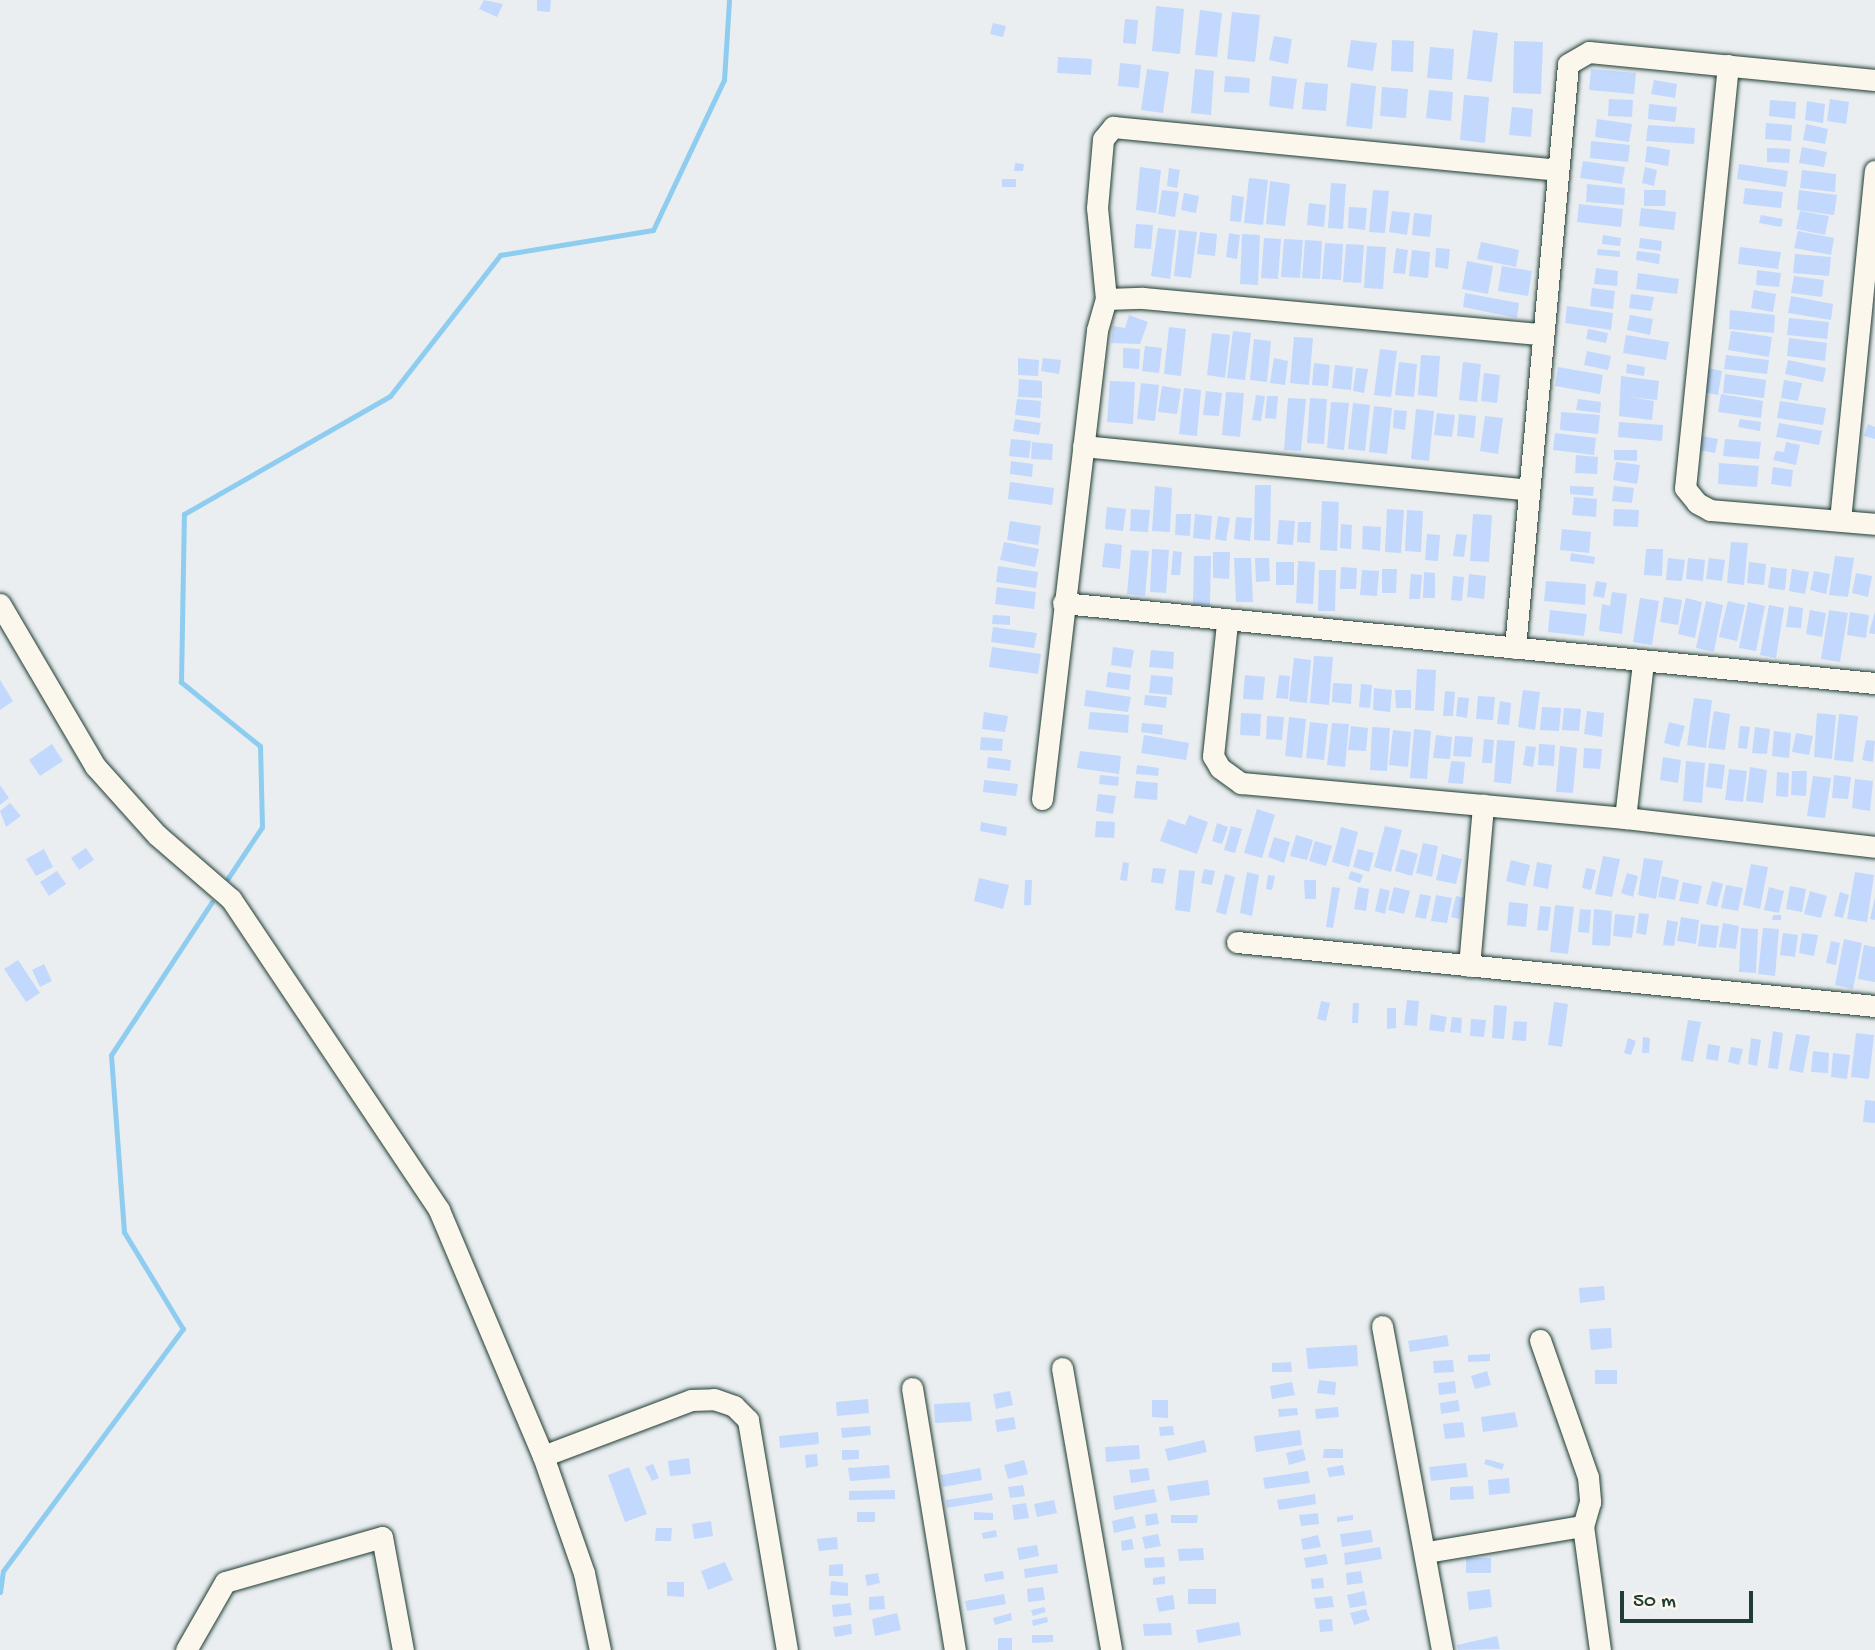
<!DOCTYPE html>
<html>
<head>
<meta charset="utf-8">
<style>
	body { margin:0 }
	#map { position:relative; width:1875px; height:1650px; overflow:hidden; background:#eaeef1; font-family:"Gochi Hand",sans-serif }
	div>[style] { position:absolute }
	.stream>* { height:5px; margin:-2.5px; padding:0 2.5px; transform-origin:2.5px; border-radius:2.5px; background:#8ecdef }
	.building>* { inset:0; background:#c3d8fd }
	.roads { filter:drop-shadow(0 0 2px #1f3d34) drop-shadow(0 0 2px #1f3d34) }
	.street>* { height:21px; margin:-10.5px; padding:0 10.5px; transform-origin:10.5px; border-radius:10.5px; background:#fbf7ec }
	span { translate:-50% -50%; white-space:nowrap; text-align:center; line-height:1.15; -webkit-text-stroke:6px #fbf7ec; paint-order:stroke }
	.scale { position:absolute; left:1620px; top:1591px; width:133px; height:32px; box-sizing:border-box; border:4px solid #1f3d34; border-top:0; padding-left:9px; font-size:21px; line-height:24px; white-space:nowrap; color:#1f3d34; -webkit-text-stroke:5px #fbf7ec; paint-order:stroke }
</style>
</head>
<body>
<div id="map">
	<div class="stream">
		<div style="left:228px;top:878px;width:61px;rotate:-56.3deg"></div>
		<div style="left:262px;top:827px;width:81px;rotate:-91.4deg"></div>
		<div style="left:260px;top:746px;width:102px;rotate:-141deg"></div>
		<div style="left:181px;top:682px;width:168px;rotate:-89deg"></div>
		<div style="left:184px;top:514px;width:237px;rotate:-29.8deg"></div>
		<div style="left:390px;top:396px;width:179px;rotate:-52deg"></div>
		<div style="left:500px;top:255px;width:155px;rotate:-9.3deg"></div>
		<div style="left:653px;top:230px;width:166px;rotate:-64.7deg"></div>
		<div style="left:724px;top:80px;width:80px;rotate:-86.4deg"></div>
		<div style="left:0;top:1592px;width:21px;rotate:-82deg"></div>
		<div style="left:3px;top:1571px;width:302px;rotate:-53.4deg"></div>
		<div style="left:183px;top:1329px;width:114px;rotate:-121.3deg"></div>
		<div style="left:124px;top:1232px;width:177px;rotate:-94.2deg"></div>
		<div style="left:111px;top:1055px;width:183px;rotate:-56.6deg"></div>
	</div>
	<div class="building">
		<div style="clip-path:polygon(484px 0,503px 4px,497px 17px,479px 9px)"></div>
		<div style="clip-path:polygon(537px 0,551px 0,550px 12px,537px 11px)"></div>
		<div style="clip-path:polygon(1156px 6px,1184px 9px,1180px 54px,1152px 51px)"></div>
		<div style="clip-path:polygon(1200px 10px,1222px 13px,1217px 57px,1195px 55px)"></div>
		<div style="clip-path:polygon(1232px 12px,1260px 15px,1255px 62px,1227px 59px)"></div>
		<div style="clip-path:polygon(1125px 19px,1138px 20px,1136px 44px,1123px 43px)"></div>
		<div style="clip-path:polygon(993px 23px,1006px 26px,1003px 37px,990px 34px)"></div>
		<div style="clip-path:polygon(1473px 30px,1498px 33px,1492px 82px,1467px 79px)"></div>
		<div style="clip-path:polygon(1274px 36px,1292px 39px,1288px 64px,1269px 60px)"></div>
		<div style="clip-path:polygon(1351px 40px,1377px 43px,1373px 71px,1347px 67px)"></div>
		<div style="clip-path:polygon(1392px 40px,1414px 41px,1413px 72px,1391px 71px)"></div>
		<div style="clip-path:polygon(1514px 41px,1543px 42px,1541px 94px,1513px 93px)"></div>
		<div style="clip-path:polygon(1430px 47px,1454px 49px,1452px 80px,1427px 78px)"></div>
		<div style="clip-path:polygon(1058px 57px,1092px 59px,1091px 75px,1057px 73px)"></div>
		<div style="clip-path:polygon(1120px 63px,1141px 65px,1139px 88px,1118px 86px)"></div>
		<div style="clip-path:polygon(1147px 69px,1169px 72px,1163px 113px,1141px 110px)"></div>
		<div style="clip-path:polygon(1195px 69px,1214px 71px,1211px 115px,1191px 113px)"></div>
		<div style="clip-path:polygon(1591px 69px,1636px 73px,1634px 94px,1589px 90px)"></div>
		<div style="clip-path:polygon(1225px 76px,1250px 78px,1249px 93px,1224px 92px)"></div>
		<div style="clip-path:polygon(1272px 76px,1297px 79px,1293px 109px,1269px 106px)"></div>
		<div style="clip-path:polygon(1654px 80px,1677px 84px,1675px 98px,1651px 94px)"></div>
		<div style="clip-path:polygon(1305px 82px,1328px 84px,1326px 111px,1302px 109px)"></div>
		<div style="clip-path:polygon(1351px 83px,1376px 86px,1372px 129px,1346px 126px)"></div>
		<div style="clip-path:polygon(1382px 87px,1408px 89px,1406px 118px,1380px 116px)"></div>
		<div style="clip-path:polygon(1429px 90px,1453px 92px,1451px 121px,1426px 118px)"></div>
		<div style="clip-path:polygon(1464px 95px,1489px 97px,1485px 143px,1460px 140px)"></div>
		<div style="clip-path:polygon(1609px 99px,1633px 100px,1632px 117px,1608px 116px)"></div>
		<div style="clip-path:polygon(1830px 99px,1849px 102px,1846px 124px,1827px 121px)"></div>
		<div style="clip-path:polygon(1770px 100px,1796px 102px,1795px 119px,1769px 116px)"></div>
		<div style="clip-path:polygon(1807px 101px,1825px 104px,1823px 123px,1805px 120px)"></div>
		<div style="clip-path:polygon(1649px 104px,1677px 107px,1675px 122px,1648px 119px)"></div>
		<div style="clip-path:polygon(1512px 107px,1533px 109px,1531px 137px,1509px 135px)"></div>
		<div style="clip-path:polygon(1597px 119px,1632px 124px,1629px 142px,1595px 137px)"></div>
		<div style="clip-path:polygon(1766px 123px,1792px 125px,1791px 141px,1765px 139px)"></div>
		<div style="clip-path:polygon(1806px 124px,1828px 129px,1825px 144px,1803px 140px)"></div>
		<div style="clip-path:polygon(1648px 125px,1695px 128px,1694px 144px,1646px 141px)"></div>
		<div style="clip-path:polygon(1591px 141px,1630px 145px,1628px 162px,1590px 158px)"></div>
		<div style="clip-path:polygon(1647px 146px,1670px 150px,1668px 166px,1645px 162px)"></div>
		<div style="clip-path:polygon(1802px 147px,1827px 152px,1824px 167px,1799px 163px)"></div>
		<div style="clip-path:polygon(1767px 148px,1790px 149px,1789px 163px,1767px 162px)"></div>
		<div style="clip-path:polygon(1583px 161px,1625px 167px,1622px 184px,1580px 178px)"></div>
		<div style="clip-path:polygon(1015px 163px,1024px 164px,1023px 171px,1014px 171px)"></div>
		<div style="clip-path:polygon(1739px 164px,1788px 171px,1786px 187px,1737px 179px)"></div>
		<div style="clip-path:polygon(1140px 167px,1161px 170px,1156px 213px,1136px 210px)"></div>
		<div style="clip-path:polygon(1645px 167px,1657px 170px,1654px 186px,1642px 183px)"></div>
		<div style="clip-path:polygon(1169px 168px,1180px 170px,1177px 188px,1167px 186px)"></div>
		<div style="clip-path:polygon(1802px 170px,1836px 174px,1835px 192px,1800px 188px)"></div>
		<div style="clip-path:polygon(1249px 178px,1268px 180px,1263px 225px,1244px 223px)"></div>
		<div style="clip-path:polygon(1002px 179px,1016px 179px,1016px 187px,1002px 187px)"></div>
		<div style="clip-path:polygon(1270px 181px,1290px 184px,1285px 226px,1266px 224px)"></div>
		<div style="clip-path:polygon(1331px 183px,1346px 184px,1343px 229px,1328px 228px)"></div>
		<div style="clip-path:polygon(1587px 184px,1625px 188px,1624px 205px,1586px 202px)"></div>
		<div style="clip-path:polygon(1745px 188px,1783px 192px,1781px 208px,1743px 204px)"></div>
		<div style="clip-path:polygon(1162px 190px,1179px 192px,1175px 217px,1158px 214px)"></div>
		<div style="clip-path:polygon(1373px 190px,1389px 191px,1385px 233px,1369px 232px)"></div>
		<div style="clip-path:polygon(1644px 190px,1666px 190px,1665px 206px,1644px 206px)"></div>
		<div style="clip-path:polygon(1799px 190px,1837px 195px,1834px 215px,1797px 210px)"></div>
		<div style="clip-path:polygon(1184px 193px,1199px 196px,1196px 213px,1181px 210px)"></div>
		<div style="clip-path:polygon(1232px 195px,1244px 197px,1241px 222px,1230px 221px)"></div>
		<div style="clip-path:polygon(1309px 203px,1326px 205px,1324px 227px,1307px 225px)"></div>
		<div style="clip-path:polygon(1579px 204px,1623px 209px,1621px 227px,1577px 222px)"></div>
		<div style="clip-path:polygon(1349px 207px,1367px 208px,1365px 230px,1348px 228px)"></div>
		<div style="clip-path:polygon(1641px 208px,1676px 212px,1674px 230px,1639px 226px)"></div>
		<div style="clip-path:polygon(1392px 211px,1410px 213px,1407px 235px,1389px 232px)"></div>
		<div style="clip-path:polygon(1800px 211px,1829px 216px,1825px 235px,1796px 229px)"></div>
		<div style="clip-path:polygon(1414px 213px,1432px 215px,1430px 237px,1412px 235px)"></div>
		<div style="clip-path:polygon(1761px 215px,1783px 219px,1781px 227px,1759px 223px)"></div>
		<div style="clip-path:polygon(1136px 224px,1153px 225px,1151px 249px,1134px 248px)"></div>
		<div style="clip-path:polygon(1158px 228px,1176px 230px,1170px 279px,1151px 276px)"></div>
		<div style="clip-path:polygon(1179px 230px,1197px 232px,1191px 278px,1174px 276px)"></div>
		<div style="clip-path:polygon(1798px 231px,1834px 238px,1831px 255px,1794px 248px)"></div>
		<div style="clip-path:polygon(1200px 232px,1217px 234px,1215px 256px,1197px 254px)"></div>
		<div style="clip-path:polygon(1229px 233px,1240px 235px,1237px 259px,1226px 257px)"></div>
		<div style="clip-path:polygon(1242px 234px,1260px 235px,1258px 285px,1240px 284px)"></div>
		<div style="clip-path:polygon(1603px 235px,1621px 238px,1620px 246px,1602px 244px)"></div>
		<div style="clip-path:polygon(1264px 238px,1281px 239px,1278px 279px,1261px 278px)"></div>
		<div style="clip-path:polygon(1640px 238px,1662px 241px,1661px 251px,1639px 248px)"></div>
		<div style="clip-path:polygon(1284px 239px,1303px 240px,1300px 278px,1281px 277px)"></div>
		<div style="clip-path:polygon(1305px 240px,1322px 241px,1320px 279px,1302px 278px)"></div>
		<div style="clip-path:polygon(1481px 242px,1519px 250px,1516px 267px,1477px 259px)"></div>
		<div style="clip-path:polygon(1325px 243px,1343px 244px,1341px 280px,1322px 279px)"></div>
		<div style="clip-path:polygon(1346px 244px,1364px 245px,1361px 283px,1343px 282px)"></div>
		<div style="clip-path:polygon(1367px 246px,1386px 247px,1383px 289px,1364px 288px)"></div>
		<div style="clip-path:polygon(1740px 247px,1781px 252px,1778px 269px,1738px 264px)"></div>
		<div style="clip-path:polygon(1396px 248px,1408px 250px,1405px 274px,1393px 273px)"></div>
		<div style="clip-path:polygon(1436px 248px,1450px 249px,1448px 269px,1435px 267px)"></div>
		<div style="clip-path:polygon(1598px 249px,1620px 251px,1620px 257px,1597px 255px)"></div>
		<div style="clip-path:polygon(1412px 250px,1430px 252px,1428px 278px,1409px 276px)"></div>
		<div style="clip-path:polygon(1637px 251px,1660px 254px,1659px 264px,1636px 260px)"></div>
		<div style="clip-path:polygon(1795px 254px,1831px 257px,1829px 276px,1793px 273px)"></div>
		<div style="clip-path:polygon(1467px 261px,1493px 266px,1488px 294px,1462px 289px)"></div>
		<div style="clip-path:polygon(1502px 266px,1532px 271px,1528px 296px,1498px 291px)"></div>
		<div style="clip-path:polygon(1596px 268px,1618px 271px,1617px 286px,1594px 284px)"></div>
		<div style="clip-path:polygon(1757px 270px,1781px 273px,1779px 287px,1756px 285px)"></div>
		<div style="clip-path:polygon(1638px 273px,1679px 279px,1677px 294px,1636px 289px)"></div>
		<div style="clip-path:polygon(1794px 276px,1824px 280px,1822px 297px,1791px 293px)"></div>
		<div style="clip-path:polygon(1592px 288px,1615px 291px,1613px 309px,1590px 306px)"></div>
		<div style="clip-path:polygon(1754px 290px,1776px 294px,1773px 312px,1751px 308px)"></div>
		<div style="clip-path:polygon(1465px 293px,1519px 303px,1517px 318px,1463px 307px)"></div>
		<div style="clip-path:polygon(1631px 294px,1654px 297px,1651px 311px,1629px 308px)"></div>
		<div style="clip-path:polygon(1791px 296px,1833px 304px,1831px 320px,1788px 313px)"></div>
		<div style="clip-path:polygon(1567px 306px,1613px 313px,1611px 330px,1565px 323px)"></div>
		<div style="clip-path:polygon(1730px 310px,1775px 315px,1774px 333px,1729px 329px)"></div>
		<div style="clip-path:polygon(1129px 315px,1148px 322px,1140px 344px,1111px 343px,1113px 326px,1125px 328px)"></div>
		<div style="clip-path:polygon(1630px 315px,1653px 319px,1650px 335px,1627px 330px)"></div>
		<div style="clip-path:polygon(1789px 318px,1829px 322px,1827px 339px,1787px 335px)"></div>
		<div style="clip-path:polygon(1169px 327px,1186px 329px,1181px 376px,1164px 374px)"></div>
		<div style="clip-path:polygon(1588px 329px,1608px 333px,1606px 343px,1586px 339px)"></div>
		<div style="clip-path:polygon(1233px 331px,1251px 333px,1245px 380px,1227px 378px)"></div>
		<div style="clip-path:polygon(1731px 331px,1772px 337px,1769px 357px,1728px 350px)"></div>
		<div style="clip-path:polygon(1212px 333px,1230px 335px,1225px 378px,1207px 375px)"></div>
		<div style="clip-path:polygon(1626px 335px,1669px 342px,1666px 360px,1623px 353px)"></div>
		<div style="clip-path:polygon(1294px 337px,1313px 338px,1309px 385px,1290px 383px)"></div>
		<div style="clip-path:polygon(1789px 338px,1827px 343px,1825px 361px,1787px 356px)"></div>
		<div style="clip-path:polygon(1254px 339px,1271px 341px,1267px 382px,1250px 380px)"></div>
		<div style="clip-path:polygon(1145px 346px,1162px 348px,1159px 373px,1142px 371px)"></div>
		<div style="clip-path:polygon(1123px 348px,1140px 349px,1139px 369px,1123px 368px)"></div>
		<div style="clip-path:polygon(1380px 349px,1397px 351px,1391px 397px,1374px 395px)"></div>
		<div style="clip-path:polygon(1587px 351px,1611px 356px,1608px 370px,1584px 365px)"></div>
		<div style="clip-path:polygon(1421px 355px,1440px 356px,1437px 397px,1418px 395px)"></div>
		<div style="clip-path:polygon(1726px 355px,1769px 360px,1767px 374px,1724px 369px)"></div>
		<div style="clip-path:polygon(1018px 358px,1039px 360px,1038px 376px,1018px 375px)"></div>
		<div style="clip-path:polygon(1043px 358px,1061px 360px,1059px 374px,1041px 371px)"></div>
		<div style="clip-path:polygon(1274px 358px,1288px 361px,1285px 385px,1270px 383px)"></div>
		<div style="clip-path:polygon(1788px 360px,1826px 368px,1823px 382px,1785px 374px)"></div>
		<div style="clip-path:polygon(1399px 362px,1417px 364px,1414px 397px,1395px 395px)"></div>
		<div style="clip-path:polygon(1463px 362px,1481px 364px,1477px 402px,1459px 400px)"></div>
		<div style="clip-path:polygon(1314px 363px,1330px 365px,1328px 386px,1312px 385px)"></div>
		<div style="clip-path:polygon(1627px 364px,1645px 367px,1644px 376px,1626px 373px)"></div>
		<div style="clip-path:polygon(1335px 365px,1353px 367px,1351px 390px,1332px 388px)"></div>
		<div style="clip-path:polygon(1558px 367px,1603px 375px,1600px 394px,1555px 386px)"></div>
		<div style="clip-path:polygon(1356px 368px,1368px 369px,1364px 393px,1353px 391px)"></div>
		<div style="clip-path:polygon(1708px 368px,1722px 371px,1718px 395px,1703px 392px)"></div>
		<div style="clip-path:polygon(1484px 373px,1500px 375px,1497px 403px,1481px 401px)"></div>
		<div style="clip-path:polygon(1725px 374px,1766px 380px,1764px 398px,1723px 393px)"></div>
		<div style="clip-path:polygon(1621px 376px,1659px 381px,1657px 400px,1629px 397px,1654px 401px,1652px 420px,1619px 416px)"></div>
		<div style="clip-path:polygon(1019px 379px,1042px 381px,1042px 398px,1018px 397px)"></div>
		<div style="clip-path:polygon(1784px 380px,1802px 383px,1798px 401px,1781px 398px)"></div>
		<div style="clip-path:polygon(1110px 381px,1135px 382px,1133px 424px,1107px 422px)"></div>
		<div style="clip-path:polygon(1141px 383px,1159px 385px,1155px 421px,1137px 419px)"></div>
		<div style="clip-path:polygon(1162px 386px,1181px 389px,1177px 414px,1158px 412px)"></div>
		<div style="clip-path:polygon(1184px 388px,1201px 390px,1197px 436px,1179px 434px)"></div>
		<div style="clip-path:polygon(1206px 391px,1222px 393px,1219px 416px,1203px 415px)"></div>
		<div style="clip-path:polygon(1226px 392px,1244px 393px,1240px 437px,1222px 435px)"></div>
		<div style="clip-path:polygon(1721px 394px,1763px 401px,1761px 418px,1718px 412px)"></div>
		<div style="clip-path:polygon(1256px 395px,1265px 396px,1261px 421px,1252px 420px)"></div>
		<div style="clip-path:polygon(1267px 396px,1278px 396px,1276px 419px,1265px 418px)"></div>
		<div style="clip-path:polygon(1288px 398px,1306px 399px,1301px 451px,1284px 450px)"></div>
		<div style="clip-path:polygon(1310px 398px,1327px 399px,1324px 444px,1307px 443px)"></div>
		<div style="clip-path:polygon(1017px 399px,1041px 401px,1040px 418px,1015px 415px)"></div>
		<div style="clip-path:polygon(1578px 399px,1601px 402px,1600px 413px,1576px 410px)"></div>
		<div style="clip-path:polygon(1780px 401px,1826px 408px,1823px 425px,1777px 418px)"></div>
		<div style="clip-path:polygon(1331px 402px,1349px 403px,1344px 450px,1327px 448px)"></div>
		<div style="clip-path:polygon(1353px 403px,1370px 405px,1365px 451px,1348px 449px)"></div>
		<div style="clip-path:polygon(1374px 406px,1392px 408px,1387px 454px,1369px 452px)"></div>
		<div style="clip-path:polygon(1416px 409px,1434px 411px,1429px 461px,1411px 459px)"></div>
		<div style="clip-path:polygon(1394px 410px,1407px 411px,1405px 430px,1393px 428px)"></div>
		<div style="clip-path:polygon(1561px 412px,1600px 415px,1598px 434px,1560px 430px)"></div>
		<div style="clip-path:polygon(1437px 413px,1455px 415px,1452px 437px,1434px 435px)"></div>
		<div style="clip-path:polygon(1459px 414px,1476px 416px,1474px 438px,1457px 436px)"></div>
		<div style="clip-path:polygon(1485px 416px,1503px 418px,1498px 454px,1480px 451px)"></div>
		<div style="clip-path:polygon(1015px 419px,1041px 423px,1039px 435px,1013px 431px)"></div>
		<div style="clip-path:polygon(1740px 419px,1761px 422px,1760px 431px,1738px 427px)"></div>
		<div style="clip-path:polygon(1619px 422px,1663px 425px,1662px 441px,1618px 437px)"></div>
		<div style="clip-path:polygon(1779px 423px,1822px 431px,1819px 445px,1776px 437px)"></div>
		<div style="clip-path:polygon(1868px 424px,1875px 427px,1875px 439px,1864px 436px)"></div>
		<div style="clip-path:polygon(1555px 433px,1596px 438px,1594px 455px,1553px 450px)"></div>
		<div style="clip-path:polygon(1701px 436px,1718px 439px,1715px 453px,1699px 450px)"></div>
		<div style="clip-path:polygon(1011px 439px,1031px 441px,1029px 458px,1009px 456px)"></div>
		<div style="clip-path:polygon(1725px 439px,1761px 442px,1759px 459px,1723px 456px)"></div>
		<div style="clip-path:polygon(1032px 442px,1053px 444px,1052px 460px,1031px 459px)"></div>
		<div style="clip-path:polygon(1786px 442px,1800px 445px,1796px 465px,1773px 460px,1776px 451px,1784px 452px)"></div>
		<div style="clip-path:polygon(1614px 450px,1637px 450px,1637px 461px,1614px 460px)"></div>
		<div style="clip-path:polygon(1576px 455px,1598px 457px,1597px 474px,1575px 473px)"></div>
		<div style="clip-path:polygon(1011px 461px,1033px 464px,1032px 477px,1010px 474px)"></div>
		<div style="clip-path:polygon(1616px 462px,1640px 465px,1637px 484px,1613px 480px)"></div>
		<div style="clip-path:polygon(1719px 463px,1759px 466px,1757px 487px,1718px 484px)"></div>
		<div style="clip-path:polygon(1773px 467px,1793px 470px,1791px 487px,1771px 484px)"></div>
		<div style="clip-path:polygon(1010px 482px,1054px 488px,1052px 505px,1008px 499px)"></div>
		<div style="clip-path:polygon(1255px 485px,1271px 485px,1270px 541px,1254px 540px)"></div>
		<div style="clip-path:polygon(1155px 486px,1172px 488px,1170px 532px,1152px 531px)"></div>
		<div style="clip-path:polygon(1570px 486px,1594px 487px,1593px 496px,1570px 494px)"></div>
		<div style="clip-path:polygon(1614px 486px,1634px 488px,1632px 503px,1612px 501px)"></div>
		<div style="clip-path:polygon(1574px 497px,1597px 499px,1596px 517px,1572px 515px)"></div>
		<div style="clip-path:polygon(1322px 501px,1339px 502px,1337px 551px,1320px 550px)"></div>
		<div style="clip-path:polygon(1107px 507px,1126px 509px,1123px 531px,1105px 529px)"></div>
		<div style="clip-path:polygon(1131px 509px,1150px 510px,1148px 532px,1130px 531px)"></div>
		<div style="clip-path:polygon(1387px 509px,1404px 510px,1401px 553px,1385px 552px)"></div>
		<div style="clip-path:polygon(1614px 509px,1639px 510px,1638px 527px,1613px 526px)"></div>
		<div style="clip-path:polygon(1407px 510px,1423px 511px,1421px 552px,1405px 551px)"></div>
		<div style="clip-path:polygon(1176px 514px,1191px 514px,1190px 536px,1175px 535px)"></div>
		<div style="clip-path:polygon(1195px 514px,1212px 516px,1210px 540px,1193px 538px)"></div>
		<div style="clip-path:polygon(1473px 514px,1492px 515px,1489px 562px,1470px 561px)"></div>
		<div style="clip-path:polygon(1218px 516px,1230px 518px,1226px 541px,1215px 539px)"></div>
		<div style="clip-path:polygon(1236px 517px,1252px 518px,1250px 541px,1234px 539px)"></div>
		<div style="clip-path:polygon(1279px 520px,1295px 521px,1293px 545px,1277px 544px)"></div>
		<div style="clip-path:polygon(1010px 521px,1041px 526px,1038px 545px,1007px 540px)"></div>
		<div style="clip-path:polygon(1298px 522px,1311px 522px,1310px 543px,1297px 542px)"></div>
		<div style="clip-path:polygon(1341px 524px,1352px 525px,1351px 549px,1340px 548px)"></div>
		<div style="clip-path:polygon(1363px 526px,1381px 527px,1380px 551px,1362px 549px)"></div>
		<div style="clip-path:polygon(1562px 529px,1591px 532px,1589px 553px,1560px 550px)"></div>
		<div style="clip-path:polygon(1427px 534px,1440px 535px,1438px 561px,1425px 560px)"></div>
		<div style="clip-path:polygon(1456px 534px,1467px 535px,1464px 557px,1453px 556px)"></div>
		<div style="clip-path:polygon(1004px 542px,1039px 549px,1035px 567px,1000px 560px)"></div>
		<div style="clip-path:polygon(1731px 542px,1748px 543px,1744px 585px,1727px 583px)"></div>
		<div style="clip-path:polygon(1105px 543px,1122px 545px,1120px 569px,1102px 567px)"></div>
		<div style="clip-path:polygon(1152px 549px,1169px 550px,1166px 593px,1150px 592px)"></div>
		<div style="clip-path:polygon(1646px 549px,1663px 549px,1662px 576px,1644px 575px)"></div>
		<div style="clip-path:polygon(1131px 550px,1149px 551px,1145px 596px,1127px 594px)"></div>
		<div style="clip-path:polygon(1173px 551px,1182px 552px,1180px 575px,1171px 575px)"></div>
		<div style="clip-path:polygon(1213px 552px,1230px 552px,1229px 579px,1213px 578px)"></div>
		<div style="clip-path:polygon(1571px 553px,1595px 557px,1594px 564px,1570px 561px)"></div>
		<div style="clip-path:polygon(1194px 556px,1211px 556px,1210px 605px,1193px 605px)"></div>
		<div style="clip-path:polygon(1835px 556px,1854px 558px,1848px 597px,1829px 595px)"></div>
		<div style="clip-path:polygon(1234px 558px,1251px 558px,1253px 602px,1236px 602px)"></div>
		<div style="clip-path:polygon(1255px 558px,1269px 558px,1270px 581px,1256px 582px)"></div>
		<div style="clip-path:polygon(1668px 558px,1685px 560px,1682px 581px,1666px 580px)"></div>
		<div style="clip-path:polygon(1688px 558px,1705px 560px,1703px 581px,1686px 579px)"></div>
		<div style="clip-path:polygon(1709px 558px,1725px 560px,1722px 581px,1706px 579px)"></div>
		<div style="clip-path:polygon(1298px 561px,1315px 562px,1313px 604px,1296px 603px)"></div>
		<div style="clip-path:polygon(1276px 562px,1294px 562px,1294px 585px,1276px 585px)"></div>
		<div style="clip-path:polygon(1749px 562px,1766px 564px,1764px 585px,1747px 583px)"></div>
		<div style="clip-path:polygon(998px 566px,1038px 572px,1036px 588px,996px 582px)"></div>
		<div style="clip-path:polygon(1341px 567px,1357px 568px,1356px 589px,1340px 589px)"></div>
		<div style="clip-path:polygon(1771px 567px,1787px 569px,1785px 590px,1768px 588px)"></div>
		<div style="clip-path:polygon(1382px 569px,1397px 569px,1396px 593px,1382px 593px)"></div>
		<div style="clip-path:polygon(1792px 569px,1809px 572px,1805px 594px,1789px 591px)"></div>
		<div style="clip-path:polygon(1319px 570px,1336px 570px,1335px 611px,1318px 611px)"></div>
		<div style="clip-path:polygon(1362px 570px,1379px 571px,1377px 596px,1360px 595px)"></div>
		<div style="clip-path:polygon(1814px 571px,1830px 574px,1826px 594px,1810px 590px)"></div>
		<div style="clip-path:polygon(1424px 572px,1435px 573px,1435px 598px,1423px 598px)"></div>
		<div style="clip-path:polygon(1856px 573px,1872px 576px,1868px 597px,1852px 593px)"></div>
		<div style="clip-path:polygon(1411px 574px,1422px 575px,1420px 599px,1409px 599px)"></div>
		<div style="clip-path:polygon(1469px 574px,1486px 576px,1484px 599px,1467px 597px)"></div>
		<div style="clip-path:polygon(1453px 576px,1464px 577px,1462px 601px,1451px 600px)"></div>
		<div style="clip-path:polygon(1546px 581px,1586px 584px,1585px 605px,1544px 601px)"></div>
		<div style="clip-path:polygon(1596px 581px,1607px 583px,1604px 598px,1593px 596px)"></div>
		<div style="clip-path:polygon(997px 587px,1036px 592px,1034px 609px,995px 604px)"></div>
		<div style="clip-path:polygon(1612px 592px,1627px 594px,1622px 634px,1599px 631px,1602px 604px,1610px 606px)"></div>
		<div style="clip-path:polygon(1664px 597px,1682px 600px,1678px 625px,1660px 622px)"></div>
		<div style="clip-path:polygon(1640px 598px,1659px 601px,1652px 645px,1633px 642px)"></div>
		<div style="clip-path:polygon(1686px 598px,1702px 602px,1695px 638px,1678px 634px)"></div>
		<div style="clip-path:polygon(1706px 601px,1723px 605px,1714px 652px,1696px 648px)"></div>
		<div style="clip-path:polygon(1728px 601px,1745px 605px,1737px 641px,1719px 637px)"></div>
		<div style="clip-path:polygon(1748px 602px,1765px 606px,1756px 651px,1739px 648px)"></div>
		<div style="clip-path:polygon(1769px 605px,1784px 608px,1776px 658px,1760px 655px)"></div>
		<div style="clip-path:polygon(1789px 606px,1803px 608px,1801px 628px,1786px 627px)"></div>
		<div style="clip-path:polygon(1550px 610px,1587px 614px,1584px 636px,1548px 632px)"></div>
		<div style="clip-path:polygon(1810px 610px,1826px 613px,1822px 637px,1806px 634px)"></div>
		<div style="clip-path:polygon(1829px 610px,1848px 613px,1840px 662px,1821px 659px)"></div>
		<div style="clip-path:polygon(1850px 612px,1869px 615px,1866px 638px,1847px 635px)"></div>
		<div style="clip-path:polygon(1875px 612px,1875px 634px,1869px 633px)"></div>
		<div style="clip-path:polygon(993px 615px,1010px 616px,1010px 625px,992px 624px)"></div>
		<div style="clip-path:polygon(993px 627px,1037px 633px,1034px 648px,991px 642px)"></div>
		<div style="clip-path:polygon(992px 647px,1041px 654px,1038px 674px,989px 667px)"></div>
		<div style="clip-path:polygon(1113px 647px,1134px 650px,1131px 668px,1111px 665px)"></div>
		<div style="clip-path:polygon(1151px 650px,1174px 652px,1173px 669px,1149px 667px)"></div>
		<div style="clip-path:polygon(1314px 656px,1333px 657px,1329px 705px,1310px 703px)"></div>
		<div style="clip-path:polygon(1294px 658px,1311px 660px,1307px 703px,1289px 701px)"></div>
		<div style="clip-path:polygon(1417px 669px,1436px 670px,1434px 711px,1415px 710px)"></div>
		<div style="clip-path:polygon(1108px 672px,1131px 675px,1129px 690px,1106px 687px)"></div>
		<div style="clip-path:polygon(1151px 675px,1173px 677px,1172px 695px,1149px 693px)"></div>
		<div style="clip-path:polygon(1245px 675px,1265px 677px,1263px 700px,1243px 699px)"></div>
		<div style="clip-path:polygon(1279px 675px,1290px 676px,1288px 699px,1276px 698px)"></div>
		<div style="clip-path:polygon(0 680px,13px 701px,0 710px)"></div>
		<div style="clip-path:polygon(1333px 683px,1352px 684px,1351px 704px,1332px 702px)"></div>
		<div style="clip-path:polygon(1361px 684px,1372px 685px,1370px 708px,1359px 707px)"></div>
		<div style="clip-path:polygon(1374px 688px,1392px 690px,1390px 712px,1373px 710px)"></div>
		<div style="clip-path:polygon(1086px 690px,1131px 697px,1128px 712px,1084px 706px)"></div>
		<div style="clip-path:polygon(1395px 690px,1411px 690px,1411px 708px,1396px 708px)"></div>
		<div style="clip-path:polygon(1523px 690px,1540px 692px,1535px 730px,1518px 727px)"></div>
		<div style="clip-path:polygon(1445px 691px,1455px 692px,1453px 716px,1443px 716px)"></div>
		<div style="clip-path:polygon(1145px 695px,1167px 697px,1166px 708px,1144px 705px)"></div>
		<div style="clip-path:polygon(1478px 696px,1495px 697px,1493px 720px,1476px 719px)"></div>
		<div style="clip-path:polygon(1458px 697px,1469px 698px,1467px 718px,1456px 716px)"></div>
		<div style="clip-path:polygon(1694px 698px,1712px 700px,1706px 748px,1687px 745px)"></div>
		<div style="clip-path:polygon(1500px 701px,1511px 703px,1509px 725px,1497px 724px)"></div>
		<div style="clip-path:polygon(1542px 707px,1561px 708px,1559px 731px,1540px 730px)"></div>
		<div style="clip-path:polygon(1564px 708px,1581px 709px,1579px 731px,1562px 730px)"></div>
		<div style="clip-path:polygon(1587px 711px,1604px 713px,1602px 737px,1584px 734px)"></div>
		<div style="clip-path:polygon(1714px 711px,1730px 714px,1725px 750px,1708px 748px)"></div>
		<div style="clip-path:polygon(984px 712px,1008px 716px,1005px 732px,982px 729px)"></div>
		<div style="clip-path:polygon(1090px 712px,1129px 715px,1128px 733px,1088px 729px)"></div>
		<div style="clip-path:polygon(1241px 713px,1261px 714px,1260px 736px,1240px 735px)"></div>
		<div style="clip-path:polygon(1817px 713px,1836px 715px,1832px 759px,1814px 757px)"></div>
		<div style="clip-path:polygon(1839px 714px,1858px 716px,1853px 762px,1834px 760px)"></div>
		<div style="clip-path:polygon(1267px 716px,1284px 717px,1282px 740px,1266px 739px)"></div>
		<div style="clip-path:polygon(1289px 717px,1306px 719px,1302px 758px,1285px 756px)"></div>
		<div style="clip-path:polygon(1310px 722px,1328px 724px,1324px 760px,1306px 758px)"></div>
		<div style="clip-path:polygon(1669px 722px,1685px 726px,1679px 747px,1664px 743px)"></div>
		<div style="clip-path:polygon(1142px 723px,1163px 725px,1162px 735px,1141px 732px)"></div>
		<div style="clip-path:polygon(1332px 723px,1349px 724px,1345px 767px,1327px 765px)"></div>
		<div style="clip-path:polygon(1351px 726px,1368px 728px,1366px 751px,1348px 750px)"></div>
		<div style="clip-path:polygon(1740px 726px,1750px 727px,1747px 749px,1738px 748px)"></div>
		<div style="clip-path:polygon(1372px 727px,1390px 728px,1387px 771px,1370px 770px)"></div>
		<div style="clip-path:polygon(1755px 727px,1770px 729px,1767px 754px,1752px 753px)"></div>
		<div style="clip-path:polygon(1414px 729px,1431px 731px,1427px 779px,1410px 778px)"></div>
		<div style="clip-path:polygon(1393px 730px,1411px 732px,1408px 767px,1389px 765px)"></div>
		<div style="clip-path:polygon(1774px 731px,1791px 733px,1789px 758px,1772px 756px)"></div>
		<div style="clip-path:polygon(1796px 733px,1813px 736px,1809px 755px,1792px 752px)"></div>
		<div style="clip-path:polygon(1144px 735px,1189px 743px,1186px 760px,1141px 753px)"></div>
		<div style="clip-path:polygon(1436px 735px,1452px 737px,1450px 759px,1433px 758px)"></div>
		<div style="clip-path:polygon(1455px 736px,1473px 737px,1471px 757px,1453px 756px)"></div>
		<div style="clip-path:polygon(981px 737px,1003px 739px,1002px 751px,980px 750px)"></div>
		<div style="clip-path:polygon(1484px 739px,1494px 740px,1492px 763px,1482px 763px)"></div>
		<div style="clip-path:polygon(1497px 740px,1515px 741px,1511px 784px,1494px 782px)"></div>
		<div style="clip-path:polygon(1866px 740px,1875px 741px,1873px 762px,1862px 760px)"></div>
		<div style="clip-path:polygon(52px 744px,63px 761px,40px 776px,29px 760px)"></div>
		<div style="clip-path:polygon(1539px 744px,1555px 745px,1554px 766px,1538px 765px)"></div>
		<div style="clip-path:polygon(1526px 746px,1536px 747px,1533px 767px,1523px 765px)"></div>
		<div style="clip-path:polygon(1560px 746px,1577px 748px,1573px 793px,1556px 792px)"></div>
		<div style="clip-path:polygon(1584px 748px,1602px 749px,1600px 769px,1583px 768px)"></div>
		<div style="clip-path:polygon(1080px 751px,1121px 756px,1119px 774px,1077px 768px)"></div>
		<div style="clip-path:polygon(988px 757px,1011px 760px,1010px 771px,987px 768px)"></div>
		<div style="clip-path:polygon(1663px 757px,1681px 760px,1678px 783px,1660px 780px)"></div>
		<div style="clip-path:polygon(1451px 761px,1465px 762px,1463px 784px,1448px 783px)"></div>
		<div style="clip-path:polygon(1686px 761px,1705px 763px,1702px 803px,1683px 801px)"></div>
		<div style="clip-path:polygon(1709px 763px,1725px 765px,1722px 789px,1706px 787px)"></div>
		<div style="clip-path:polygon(1137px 765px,1159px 768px,1158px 776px,1136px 774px)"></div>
		<div style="clip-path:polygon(1750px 767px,1767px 770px,1763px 803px,1746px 801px)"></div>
		<div style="clip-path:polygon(1729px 769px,1747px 771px,1743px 802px,1725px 800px)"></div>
		<div style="clip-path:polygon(1792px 771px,1807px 771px,1806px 796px,1791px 795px)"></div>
		<div style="clip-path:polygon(1777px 772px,1789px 773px,1788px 797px,1776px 796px)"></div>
		<div style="clip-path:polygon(1100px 775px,1119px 777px,1118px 786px,1099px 784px)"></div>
		<div style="clip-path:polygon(1834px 775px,1851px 777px,1848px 799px,1832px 798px)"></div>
		<div style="clip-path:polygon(1813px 776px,1831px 778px,1825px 818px,1807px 816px)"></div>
		<div style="clip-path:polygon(1855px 779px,1873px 781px,1870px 811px,1852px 808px)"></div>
		<div style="clip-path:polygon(984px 780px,1018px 784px,1016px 796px,983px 792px)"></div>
		<div style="clip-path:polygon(1136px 781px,1158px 783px,1157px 800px,1134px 798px)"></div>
		<div style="clip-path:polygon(0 785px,9px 798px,0 805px)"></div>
		<div style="clip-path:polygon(1098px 794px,1116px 796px,1113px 814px,1096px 811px)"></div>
		<div style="clip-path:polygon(10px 803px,21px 816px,6px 827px,0 811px)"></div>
		<div style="clip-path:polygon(1257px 809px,1275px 815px,1262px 858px,1244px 853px)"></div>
		<div style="clip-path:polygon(1189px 815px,1208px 822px,1197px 854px,1160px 841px,1168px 819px,1185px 825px)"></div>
		<div style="clip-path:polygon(1096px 821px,1115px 822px,1114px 838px,1095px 837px)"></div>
		<div style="clip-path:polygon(981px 822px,1007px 827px,1006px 836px,980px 831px)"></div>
		<div style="clip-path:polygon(1217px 823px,1228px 827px,1222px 844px,1212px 841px)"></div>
		<div style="clip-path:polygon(1231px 826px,1242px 829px,1235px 853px,1224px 850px)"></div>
		<div style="clip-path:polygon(1385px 826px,1402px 830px,1391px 872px,1374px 867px)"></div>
		<div style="clip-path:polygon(1341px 827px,1358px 832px,1349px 867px,1332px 862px)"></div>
		<div style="clip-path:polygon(1296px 835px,1313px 840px,1307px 860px,1290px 856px)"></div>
		<div style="clip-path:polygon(1274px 837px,1290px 842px,1284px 863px,1268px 857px)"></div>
		<div style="clip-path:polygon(1315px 841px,1332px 846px,1326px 866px,1309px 861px)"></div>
		<div style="clip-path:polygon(1423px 843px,1438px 846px,1432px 877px,1416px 873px)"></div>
		<div style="clip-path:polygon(86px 848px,94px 860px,79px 870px,71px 858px)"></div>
		<div style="clip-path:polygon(44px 849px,53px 867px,36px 876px,26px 859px)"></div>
		<div style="clip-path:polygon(1358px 849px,1374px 853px,1369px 872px,1353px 867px)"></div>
		<div style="clip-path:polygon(1401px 849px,1418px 854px,1412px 876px,1395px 871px)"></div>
		<div style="clip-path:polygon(1442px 854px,1462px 859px,1456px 884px,1436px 880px)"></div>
		<div style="clip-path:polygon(1603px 856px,1620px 859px,1612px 897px,1595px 894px)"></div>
		<div style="clip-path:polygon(1644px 858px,1663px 861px,1656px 899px,1638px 895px)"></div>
		<div style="clip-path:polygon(1511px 860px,1530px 865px,1525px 886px,1506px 881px)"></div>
		<div style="clip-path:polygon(1123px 862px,1129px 863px,1127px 881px,1120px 880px)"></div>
		<div style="clip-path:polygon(1537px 862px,1552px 865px,1548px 889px,1533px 886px)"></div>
		<div style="clip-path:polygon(1751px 864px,1768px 867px,1760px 909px,1743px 905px)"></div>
		<div style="clip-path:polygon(1153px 868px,1166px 869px,1163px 884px,1151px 882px)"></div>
		<div style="clip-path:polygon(1586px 868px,1596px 870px,1591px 890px,1582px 888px)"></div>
		<div style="clip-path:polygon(1204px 869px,1215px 871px,1212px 885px,1201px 883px)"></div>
		<div style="clip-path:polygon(1179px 870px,1195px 871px,1190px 912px,1175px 910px)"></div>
		<div style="clip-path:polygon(57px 871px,66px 884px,49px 896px,40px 882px)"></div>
		<div style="clip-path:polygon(1351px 871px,1363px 875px,1360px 883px,1348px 879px)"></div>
		<div style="clip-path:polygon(1247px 872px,1259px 875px,1252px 916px,1240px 913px)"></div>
		<div style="clip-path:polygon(1855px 872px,1874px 875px,1867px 922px,1847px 919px)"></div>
		<div style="clip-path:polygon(1627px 873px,1638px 876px,1633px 897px,1621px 893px)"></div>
		<div style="clip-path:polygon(1225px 874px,1235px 877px,1226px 915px,1216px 912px)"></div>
		<div style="clip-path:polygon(1268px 875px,1275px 876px,1272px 890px,1266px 889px)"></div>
		<div style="clip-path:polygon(1662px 876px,1679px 880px,1675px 900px,1658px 897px)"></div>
		<div style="clip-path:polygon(979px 878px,1009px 885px,1003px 909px,974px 901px)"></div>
		<div style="clip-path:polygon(1025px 880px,1032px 880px,1031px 905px,1024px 905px)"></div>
		<div style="clip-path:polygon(1304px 880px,1316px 880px,1316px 899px,1305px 899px)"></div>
		<div style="clip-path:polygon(1712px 881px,1723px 884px,1717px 907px,1706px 904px)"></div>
		<div style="clip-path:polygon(1683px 882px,1702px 886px,1698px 904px,1679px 901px)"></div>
		<div style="clip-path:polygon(1726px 885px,1743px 888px,1738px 911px,1721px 908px)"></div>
		<div style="clip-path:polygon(1790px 886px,1806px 889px,1802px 912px,1786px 909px)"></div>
		<div style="clip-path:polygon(1332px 887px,1340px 888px,1333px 928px,1326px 927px)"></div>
		<div style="clip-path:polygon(1358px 887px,1369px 889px,1366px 911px,1354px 909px)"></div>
		<div style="clip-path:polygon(1394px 887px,1410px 891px,1404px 914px,1388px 910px)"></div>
		<div style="clip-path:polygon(1769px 887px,1784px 891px,1779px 913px,1764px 910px)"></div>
		<div style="clip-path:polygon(1380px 888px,1390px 891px,1385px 914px,1375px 911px)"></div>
		<div style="clip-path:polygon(1810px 891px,1827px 896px,1821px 918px,1804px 914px)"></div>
		<div style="clip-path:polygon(1840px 892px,1849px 895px,1843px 918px,1834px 916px)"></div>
		<div style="clip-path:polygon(1420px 894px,1431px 896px,1426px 919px,1415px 917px)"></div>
		<div style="clip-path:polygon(1436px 895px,1452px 898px,1447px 923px,1431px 921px)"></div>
		<div style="clip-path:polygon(1456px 896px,1464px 898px,1459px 919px,1451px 917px)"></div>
		<div style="clip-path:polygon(1875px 897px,1875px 920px,1870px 919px)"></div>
		<div style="clip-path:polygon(1509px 902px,1528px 904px,1526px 927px,1507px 925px)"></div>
		<div style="clip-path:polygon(1555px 905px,1574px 907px,1568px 954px,1550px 952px)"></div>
		<div style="clip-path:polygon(1540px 906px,1551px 907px,1548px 931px,1537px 930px)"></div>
		<div style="clip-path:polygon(1580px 909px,1591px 910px,1589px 933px,1578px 932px)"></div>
		<div style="clip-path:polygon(1594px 909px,1612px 911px,1610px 946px,1592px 945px)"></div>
		<div style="clip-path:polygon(1639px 913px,1649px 914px,1646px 935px,1636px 933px)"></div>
		<div style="clip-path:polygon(1615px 914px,1635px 916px,1632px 938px,1613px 936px)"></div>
		<div style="clip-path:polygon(1773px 915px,1781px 915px,1781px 920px,1772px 920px)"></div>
		<div style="clip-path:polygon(1681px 917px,1699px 920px,1696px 944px,1677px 941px)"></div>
		<div style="clip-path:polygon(1667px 920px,1678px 922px,1674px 946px,1663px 945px)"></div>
		<div style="clip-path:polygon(1723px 923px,1739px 926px,1736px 949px,1719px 947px)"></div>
		<div style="clip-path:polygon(1701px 924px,1719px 926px,1716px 948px,1698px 946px)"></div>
		<div style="clip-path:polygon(1741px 928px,1758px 929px,1756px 973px,1739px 972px)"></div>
		<div style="clip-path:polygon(1763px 928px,1779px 929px,1775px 976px,1758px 974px)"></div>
		<div style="clip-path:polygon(1783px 933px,1798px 935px,1795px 957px,1780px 955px)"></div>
		<div style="clip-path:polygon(1802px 933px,1818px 935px,1814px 956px,1799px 953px)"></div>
		<div style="clip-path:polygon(1844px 939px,1862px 943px,1853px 989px,1835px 985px)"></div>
		<div style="clip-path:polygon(1831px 941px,1840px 943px,1836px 965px,1826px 963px)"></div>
		<div style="clip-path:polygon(1864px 945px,1875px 947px,1875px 982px,1858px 979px)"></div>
		<div style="clip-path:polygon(18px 960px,40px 993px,26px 1002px,4px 969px)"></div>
		<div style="clip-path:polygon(44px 964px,52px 981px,40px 987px,32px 970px)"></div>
		<div style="clip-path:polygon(1407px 1000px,1419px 1001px,1417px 1026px,1404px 1025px)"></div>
		<div style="clip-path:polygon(1321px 1001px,1330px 1003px,1326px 1021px,1317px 1019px)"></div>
		<div style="clip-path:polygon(1554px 1002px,1568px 1004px,1562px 1047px,1548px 1045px)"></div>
		<div style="clip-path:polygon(1353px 1003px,1359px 1003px,1358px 1023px,1352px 1023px)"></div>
		<div style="clip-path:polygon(1494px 1005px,1507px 1006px,1504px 1039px,1492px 1038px)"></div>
		<div style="clip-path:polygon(1387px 1008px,1396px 1008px,1396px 1028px,1387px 1029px)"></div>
		<div style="clip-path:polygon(1431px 1014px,1447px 1017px,1444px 1032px,1429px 1030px)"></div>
		<div style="clip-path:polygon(1452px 1017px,1462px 1018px,1461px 1033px,1450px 1032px)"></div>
		<div style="clip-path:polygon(1471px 1019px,1486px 1020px,1484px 1037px,1470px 1036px)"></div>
		<div style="clip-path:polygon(1688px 1020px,1701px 1022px,1693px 1062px,1681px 1060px)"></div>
		<div style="clip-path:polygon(1514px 1021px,1527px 1022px,1526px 1041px,1512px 1040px)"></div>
		<div style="clip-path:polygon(1773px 1031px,1783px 1033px,1778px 1069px,1768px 1068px)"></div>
		<div style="clip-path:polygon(1856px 1033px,1874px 1035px,1869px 1079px,1851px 1077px)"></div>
		<div style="clip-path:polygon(1796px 1034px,1810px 1036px,1803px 1073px,1789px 1070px)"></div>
		<div style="clip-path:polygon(1643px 1037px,1650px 1038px,1649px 1053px,1642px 1053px)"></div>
		<div style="clip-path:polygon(1628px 1038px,1636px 1041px,1631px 1055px,1624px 1053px)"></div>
		<div style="clip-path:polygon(1751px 1038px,1761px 1040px,1757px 1066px,1748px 1064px)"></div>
		<div style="clip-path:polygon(1708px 1044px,1720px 1046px,1718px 1061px,1706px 1059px)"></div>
		<div style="clip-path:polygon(1731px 1047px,1743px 1049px,1739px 1065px,1728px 1062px)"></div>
		<div style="clip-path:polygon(1813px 1051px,1829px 1053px,1828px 1073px,1811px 1072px)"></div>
		<div style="clip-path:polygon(1833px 1053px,1850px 1055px,1847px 1079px,1831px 1077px)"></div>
		<div style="clip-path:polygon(1865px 1100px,1875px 1101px,1875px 1123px,1863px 1122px)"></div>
		<div style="clip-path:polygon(1604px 1286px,1605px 1300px,1580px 1303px,1579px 1288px)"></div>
		<div style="clip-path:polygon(1611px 1328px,1612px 1348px,1591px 1350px,1589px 1329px)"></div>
		<div style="clip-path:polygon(1447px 1335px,1449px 1346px,1410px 1352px,1408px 1341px)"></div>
		<div style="clip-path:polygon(1357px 1345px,1358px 1366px,1308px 1369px,1306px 1348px)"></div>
		<div style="clip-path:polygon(1490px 1354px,1490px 1361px,1468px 1362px,1468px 1355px)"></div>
		<div style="clip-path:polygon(1453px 1360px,1454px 1372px,1434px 1373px,1433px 1361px)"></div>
		<div style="clip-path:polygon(1291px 1362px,1292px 1372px,1272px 1372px,1272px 1363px)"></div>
		<div style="clip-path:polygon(1595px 1370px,1617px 1370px,1617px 1384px,1595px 1384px)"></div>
		<div style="clip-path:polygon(1487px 1371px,1491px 1385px,1475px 1389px,1471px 1376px)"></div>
		<div style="clip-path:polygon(1319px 1380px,1336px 1382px,1335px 1395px,1317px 1393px)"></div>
		<div style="clip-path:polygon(1455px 1381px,1456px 1393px,1439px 1395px,1438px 1383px)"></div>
		<div style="clip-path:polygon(1292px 1382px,1295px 1395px,1272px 1399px,1270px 1386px)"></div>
		<div style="clip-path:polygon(1010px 1391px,1013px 1405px,996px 1409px,993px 1394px)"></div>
		<div style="clip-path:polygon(868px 1399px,869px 1413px,837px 1416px,836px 1402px)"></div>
		<div style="clip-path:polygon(1152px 1400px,1168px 1400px,1168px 1418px,1152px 1417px)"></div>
		<div style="clip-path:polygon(1458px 1400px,1460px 1411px,1441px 1414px,1440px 1403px)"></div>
		<div style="clip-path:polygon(970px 1402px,972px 1421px,935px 1423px,934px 1404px)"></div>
		<div style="clip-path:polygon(1338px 1407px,1339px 1417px,1316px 1419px,1315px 1409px)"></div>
		<div style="clip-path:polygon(1297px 1408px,1298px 1415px,1279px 1417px,1278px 1409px)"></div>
		<div style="clip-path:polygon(1515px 1412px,1518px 1427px,1483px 1432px,1481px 1417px)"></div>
		<div style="clip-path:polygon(1014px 1417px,1016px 1429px,997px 1432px,995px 1420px)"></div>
		<div style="clip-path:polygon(1463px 1422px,1465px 1437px,1445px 1439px,1443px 1424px)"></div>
		<div style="clip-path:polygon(870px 1426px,871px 1435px,842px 1438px,841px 1428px)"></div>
		<div style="clip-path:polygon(1173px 1426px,1174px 1435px,1160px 1436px,1159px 1427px)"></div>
		<div style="clip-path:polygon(1300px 1430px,1302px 1445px,1256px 1452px,1254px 1436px)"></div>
		<div style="clip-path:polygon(818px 1432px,819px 1444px,780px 1448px,779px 1436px)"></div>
		<div style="clip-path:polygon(1204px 1440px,1207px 1452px,1168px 1461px,1165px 1449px)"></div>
		<div style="clip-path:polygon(1139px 1445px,1140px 1459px,1106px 1462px,1105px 1447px)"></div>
		<div style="clip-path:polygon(1303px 1449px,1306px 1460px,1289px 1465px,1286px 1453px)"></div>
		<div style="clip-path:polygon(1324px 1449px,1343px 1449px,1343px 1458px,1323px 1458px)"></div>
		<div style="clip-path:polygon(842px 1450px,859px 1450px,859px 1459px,842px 1460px)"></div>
		<div style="clip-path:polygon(817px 1454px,818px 1466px,806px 1468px,805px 1455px)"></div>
		<div style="clip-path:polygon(689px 1458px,691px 1474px,670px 1476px,668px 1461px)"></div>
		<div style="clip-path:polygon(1486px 1459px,1504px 1464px,1502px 1470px,1484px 1464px)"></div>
		<div style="clip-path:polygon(1024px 1460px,1028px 1474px,1008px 1479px,1004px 1465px)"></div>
		<div style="clip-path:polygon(1466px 1463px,1468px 1477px,1431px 1481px,1429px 1467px)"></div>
		<div style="clip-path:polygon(653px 1464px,659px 1478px,652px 1481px,645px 1467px)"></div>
		<div style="clip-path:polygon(889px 1465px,890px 1478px,850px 1481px,848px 1468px)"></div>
		<div style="clip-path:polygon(1343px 1465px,1345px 1475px,1329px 1477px,1327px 1468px)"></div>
		<div style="clip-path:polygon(629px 1467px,647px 1514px,625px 1522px,608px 1475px)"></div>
		<div style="clip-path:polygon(980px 1468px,982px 1480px,943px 1487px,941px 1475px)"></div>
		<div style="clip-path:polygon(1148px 1468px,1150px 1480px,1131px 1483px,1129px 1470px)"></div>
		<div style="clip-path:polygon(1308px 1471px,1310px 1483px,1265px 1489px,1263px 1478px)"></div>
		<div style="clip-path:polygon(1509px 1478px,1510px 1493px,1489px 1495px,1488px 1480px)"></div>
		<div style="clip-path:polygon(1208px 1480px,1210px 1495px,1170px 1501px,1167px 1486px)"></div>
		<div style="clip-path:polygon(1023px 1485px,1025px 1496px,1010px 1498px,1008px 1487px)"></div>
		<div style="clip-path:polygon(1473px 1486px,1474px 1499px,1450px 1500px,1450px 1487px)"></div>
		<div style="clip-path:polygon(1154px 1489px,1157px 1502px,1115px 1510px,1113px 1496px)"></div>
		<div style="clip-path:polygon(895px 1490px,895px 1499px,849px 1500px,849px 1491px)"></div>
		<div style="clip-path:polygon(992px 1493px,993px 1500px,947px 1508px,946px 1500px)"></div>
		<div style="clip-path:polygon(1315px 1494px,1316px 1504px,1279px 1510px,1277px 1500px)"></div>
		<div style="clip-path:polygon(1054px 1500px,1057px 1513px,1037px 1517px,1034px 1504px)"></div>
		<div style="clip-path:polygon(1026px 1503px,1029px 1518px,1014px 1520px,1012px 1505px)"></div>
		<div style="clip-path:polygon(857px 1512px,875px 1512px,875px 1522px,857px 1522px)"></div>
		<div style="clip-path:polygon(974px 1512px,993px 1513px,993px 1520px,974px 1520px)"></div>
		<div style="clip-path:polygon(1157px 1513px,1159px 1524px,1146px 1526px,1145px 1515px)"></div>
		<div style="clip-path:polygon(1318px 1513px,1319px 1524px,1301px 1526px,1299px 1515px)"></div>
		<div style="clip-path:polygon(1171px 1515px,1198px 1515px,1197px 1523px,1171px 1523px)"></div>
		<div style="clip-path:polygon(1353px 1515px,1353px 1520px,1337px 1522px,1337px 1517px)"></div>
		<div style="clip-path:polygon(1133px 1516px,1136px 1528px,1114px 1533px,1112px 1521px)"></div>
		<div style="clip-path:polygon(711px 1521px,713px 1536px,694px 1539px,692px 1524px)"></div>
		<div style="clip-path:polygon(656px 1528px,672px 1528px,671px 1541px,655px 1541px)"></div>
		<div style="clip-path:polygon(996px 1530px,997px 1537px,983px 1539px,982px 1533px)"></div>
		<div style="clip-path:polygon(1371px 1530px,1373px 1542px,1342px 1547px,1340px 1534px)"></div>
		<div style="clip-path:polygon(1158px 1534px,1161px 1546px,1145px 1549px,1142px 1537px)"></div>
		<div style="clip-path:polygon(1318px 1535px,1321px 1547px,1303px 1550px,1301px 1539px)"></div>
		<div style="clip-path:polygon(837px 1537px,838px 1549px,819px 1551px,817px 1539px)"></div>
		<div style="clip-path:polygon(1132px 1539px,1134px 1549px,1122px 1551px,1121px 1541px)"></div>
		<div style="clip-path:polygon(1037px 1545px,1039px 1556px,1019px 1560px,1017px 1548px)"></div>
		<div style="clip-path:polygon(1380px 1547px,1382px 1559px,1345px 1565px,1344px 1553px)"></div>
		<div style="clip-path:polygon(1203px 1548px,1204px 1560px,1179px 1561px,1178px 1549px)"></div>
		<div style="clip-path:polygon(1326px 1554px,1328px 1564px,1306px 1568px,1304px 1558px)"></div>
		<div style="clip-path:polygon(1164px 1557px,1165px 1567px,1145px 1568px,1144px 1558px)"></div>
		<div style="clip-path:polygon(1466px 1558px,1491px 1558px,1491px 1573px,1466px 1573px)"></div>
		<div style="clip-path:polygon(725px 1562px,733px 1580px,708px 1590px,701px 1571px)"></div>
		<div style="clip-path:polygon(843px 1564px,843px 1576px,829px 1576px,829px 1565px)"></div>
		<div style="clip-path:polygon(1057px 1564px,1058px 1573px,1025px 1578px,1024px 1569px)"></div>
		<div style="clip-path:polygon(1003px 1571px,1004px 1579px,985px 1582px,984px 1574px)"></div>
		<div style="clip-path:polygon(1361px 1571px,1363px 1583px,1347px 1585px,1346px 1573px)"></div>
		<div style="clip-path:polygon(878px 1573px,880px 1583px,867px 1586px,865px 1575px)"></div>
		<div style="clip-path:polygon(1165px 1576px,1165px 1584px,1153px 1585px,1153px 1578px)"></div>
		<div style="clip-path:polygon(1323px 1578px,1324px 1588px,1312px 1589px,1311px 1579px)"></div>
		<div style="clip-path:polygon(831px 1581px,848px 1583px,848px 1596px,830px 1595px)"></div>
		<div style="clip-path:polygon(667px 1582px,684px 1582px,684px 1597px,667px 1596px)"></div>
		<div style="clip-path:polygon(1043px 1587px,1045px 1600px,1028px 1602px,1027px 1589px)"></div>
		<div style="clip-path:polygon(1188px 1589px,1216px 1589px,1216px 1604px,1188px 1604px)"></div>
		<div style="clip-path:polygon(1490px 1589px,1492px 1607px,1469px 1610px,1467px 1592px)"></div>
		<div style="clip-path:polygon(1364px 1591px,1367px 1605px,1350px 1608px,1347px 1595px)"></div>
		<div style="clip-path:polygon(1004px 1594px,1006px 1604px,967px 1611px,965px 1601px)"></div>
		<div style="clip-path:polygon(1173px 1595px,1175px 1609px,1159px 1612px,1156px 1598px)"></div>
		<div style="clip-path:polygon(884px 1596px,885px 1609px,869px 1610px,869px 1597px)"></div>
		<div style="clip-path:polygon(1332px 1596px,1334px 1607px,1316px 1609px,1314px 1598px)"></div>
		<div style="clip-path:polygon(850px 1603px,852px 1615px,833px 1617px,832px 1605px)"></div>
		<div style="clip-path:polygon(1044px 1607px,1046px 1612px,1033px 1616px,1031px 1610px)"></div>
		<div style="clip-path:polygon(1366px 1609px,1370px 1620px,1354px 1625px,1350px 1613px)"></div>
		<div style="clip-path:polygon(897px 1613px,901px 1630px,875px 1636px,872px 1619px)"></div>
		<div style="clip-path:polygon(1011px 1613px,1012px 1620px,995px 1625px,993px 1618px)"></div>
		<div style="clip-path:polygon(1047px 1617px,1048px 1622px,1033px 1626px,1032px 1620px)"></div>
		<div style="clip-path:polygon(1332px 1619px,1333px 1631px,1320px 1632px,1319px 1620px)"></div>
		<div style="clip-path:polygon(1239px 1622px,1241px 1635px,1198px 1643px,1196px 1630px)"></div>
		<div style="clip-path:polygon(1171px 1623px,1172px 1635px,1144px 1636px,1143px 1624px)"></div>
		<div style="clip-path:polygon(851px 1624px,852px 1634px,835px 1637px,833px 1627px)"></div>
		<div style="clip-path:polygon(1032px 1635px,1053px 1635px,1053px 1642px,1032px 1643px)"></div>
		<div style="clip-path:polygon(1497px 1636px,1500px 1649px,1458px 1650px,1457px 1645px)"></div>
		<div style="clip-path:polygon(998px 1638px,1012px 1638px,1012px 1650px,998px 1650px)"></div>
	</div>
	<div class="roads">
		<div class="street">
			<div style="left:1728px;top:65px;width:425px;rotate:95.8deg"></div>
			<div style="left:1685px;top:488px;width:19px;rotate:51deg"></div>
			<div style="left:1697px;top:503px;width:15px;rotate:28deg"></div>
			<div style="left:1710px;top:510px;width:166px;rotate:4.8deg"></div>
			<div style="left:1106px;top:299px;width:91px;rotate:-95.6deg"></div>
			<div style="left:1097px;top:208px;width:69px;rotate:-85deg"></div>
			<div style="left:1103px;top:139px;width:16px;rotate:-50deg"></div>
			<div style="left:1113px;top:127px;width:446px;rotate:5.5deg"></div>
			<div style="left:1083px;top:446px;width:447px;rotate:5.6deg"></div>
			<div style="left:1840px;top:520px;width:351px;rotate:-84.3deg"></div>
			<div style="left:1063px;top:603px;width:816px;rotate:5.63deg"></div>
			<div style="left:0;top:604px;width:188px;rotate:59.6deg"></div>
			<div style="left:95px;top:766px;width:93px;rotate:48.1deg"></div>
			<div style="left:157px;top:835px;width:98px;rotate:40.9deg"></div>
			<div style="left:231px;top:899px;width:374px;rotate:56.2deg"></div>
			<div style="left:439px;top:1210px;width:267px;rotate:67.1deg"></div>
			<div style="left:543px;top:1456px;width:124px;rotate:70.7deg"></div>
			<div style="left:584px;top:1573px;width:79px;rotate:78.3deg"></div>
			<div style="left:1227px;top:623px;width:134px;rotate:96deg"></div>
			<div style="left:1213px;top:756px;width:14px;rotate:60deg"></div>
			<div style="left:1220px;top:768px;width:26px;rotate:36deg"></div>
			<div style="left:1241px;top:783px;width:386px;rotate:5.2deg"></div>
			<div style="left:1625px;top:818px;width:252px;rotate:6.6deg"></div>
			<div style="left:1515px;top:648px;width:586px;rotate:-84.81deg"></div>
			<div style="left:1568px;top:64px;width:24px;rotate:-30deg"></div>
			<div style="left:1589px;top:52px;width:287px;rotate:5.6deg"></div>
			<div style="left:1042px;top:799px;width:472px;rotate:-83.3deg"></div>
			<div style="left:1097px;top:330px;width:32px;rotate:-74deg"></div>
			<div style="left:1106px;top:299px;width:37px;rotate:-2deg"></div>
			<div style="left:1143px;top:298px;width:400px;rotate:5.2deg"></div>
			<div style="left:1625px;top:818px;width:156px;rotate:-83.4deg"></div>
			<div style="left:1237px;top:942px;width:641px;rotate:5.73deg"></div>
			<div style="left:1469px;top:966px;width:162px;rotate:-85deg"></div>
			<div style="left:1382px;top:1326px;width:330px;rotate:79.5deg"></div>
			<div style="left:1540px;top:1340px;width:145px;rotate:70.7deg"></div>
			<div style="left:1588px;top:1477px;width:25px;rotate:85deg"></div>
			<div style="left:1590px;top:1502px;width:25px;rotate:106deg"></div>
			<div style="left:1583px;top:1526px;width:125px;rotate:82.2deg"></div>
			<div style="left:1062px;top:1368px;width:286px;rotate:80.1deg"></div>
			<div style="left:912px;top:1388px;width:266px;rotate:80.7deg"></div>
			<div style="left:543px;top:1456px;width:158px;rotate:-20.7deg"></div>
			<div style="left:691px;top:1400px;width:23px;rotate:-2deg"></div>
			<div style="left:714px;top:1399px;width:21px;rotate:19deg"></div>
			<div style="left:734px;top:1406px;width:20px;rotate:45deg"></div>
			<div style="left:748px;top:1420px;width:233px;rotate:80.4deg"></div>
			<div style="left:1427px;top:1552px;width:158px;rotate:-9.5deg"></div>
			<div style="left:186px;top:1650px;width:78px;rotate:-60.2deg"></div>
			<div style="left:225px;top:1582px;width:163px;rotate:-16deg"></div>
			<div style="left:382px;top:1537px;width:115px;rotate:79.5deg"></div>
		</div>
	</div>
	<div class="scale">50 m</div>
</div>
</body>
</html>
